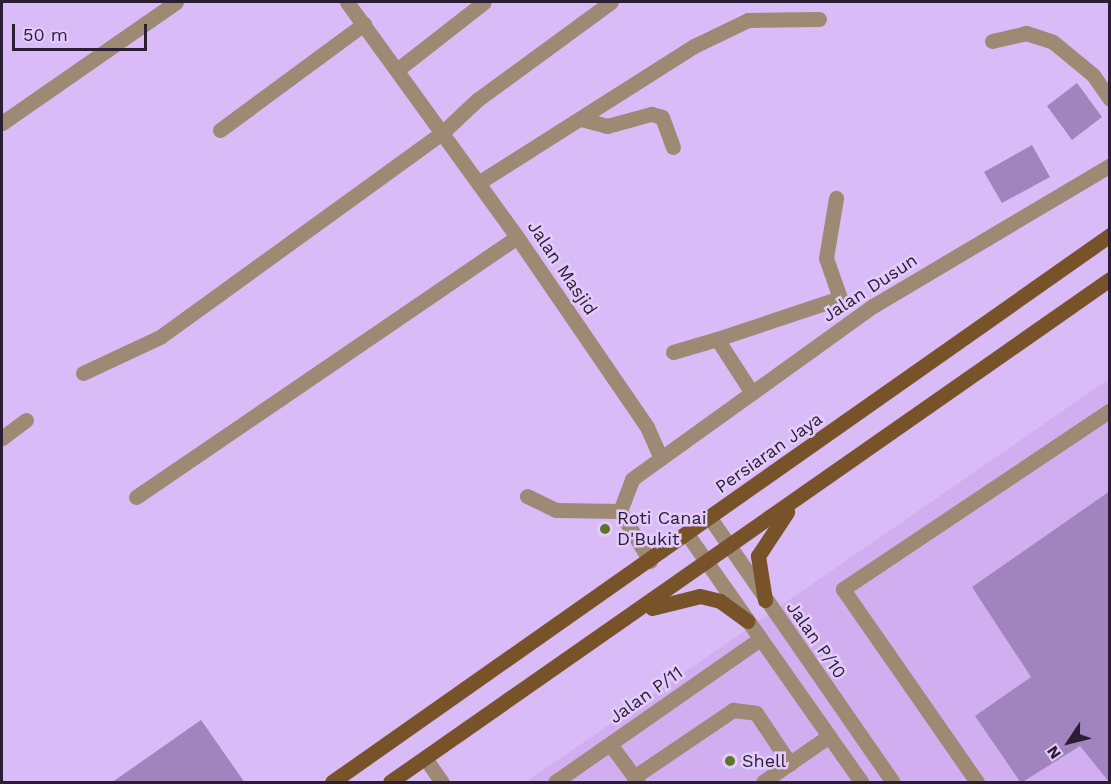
<!DOCTYPE html>
<html>
<head>
<meta charset="utf-8">
<style>
	body { margin:0 }
	#map { position:relative; width:1111px; height:784px; overflow:hidden; background:#d9bbf7; font-family:"Work Sans",sans-serif }
	div>[style] { position:absolute }
	.built>* { inset:0; background:#d0aeef }
	.building>* { inset:0; background:#a184bd }
	.minor>* { height:15px; margin:-7.5px; padding:0 7.5px; transform-origin:7.5px; border-radius:7.5px; background:#9e8974 }
	.major>* { height:15px; margin:-7.5px; padding:0 7.5px; transform-origin:7.5px; border-radius:7.5px; background:#785329 }
	.dots>* { width:16px; height:16px; translate:-50% -50%; box-sizing:border-box; border:3px solid #e3cbfc; border-radius:50% }
	span { translate:-50% -50%; white-space:nowrap; text-align:center; line-height:1.15; -webkit-text-stroke:5px #e3cbfc; paint-order:stroke }
	.street-label { font-size:18px; color:#291e34 }
	.poi-label { font-size:18px; color:#291e34 }
	.left { translate:0 -50%; text-align:left }
	.frame { position:absolute; inset:0; border:3px solid #291e34; pointer-events:none }
	.north { position:absolute; left:1039px; top:712px; width:60px; height:60px; -webkit-text-stroke:4px #e3cbfc; paint-order:stroke; rotate:235deg; font-size:16px; font-weight:700; line-height:24px; text-align:center; color:#291e34 }
	.north::after { content:''; display:block; margin:auto; width:21px; height:27px; background:#291e34; clip-path:polygon(50% 0,100% 100%,50% 72%,0 100%) }
	.scale { position:absolute; left:12px; top:24px; width:135px; height:27px; box-sizing:border-box; border:3px solid #291e34; border-top:0; padding-left:8px; font-size:18px; line-height:21px; white-space:nowrap; color:#291e34; -webkit-text-stroke:4px #e3cbfc; paint-order:stroke }
</style>
</head>
<body>
<div id="map">
	<div class="built">
		<div style="clip-path:polygon(1109px 379px,1109px 782px,526px 782px)"></div>
	</div>
	<div class="building">
		<div style="clip-path:polygon(1077px 83px,1102px 117px,1072px 140px,1047px 106px)"></div>
		<div style="clip-path:polygon(1032px 145px,1050px 177px,1002px 203px,984px 172px)"></div>
		<div style="clip-path:polygon(1110px 491px,1110px 783px,1080px 746px,1021px 783px,975px 716px,1031px 677px,972px 587px)"></div>
		<div style="clip-path:polygon(201px 720px,245px 783px,111px 783px)"></div>
	</div>
	<div class="minor">
		<div style="left:347px;top:2px;width:290px;rotate:54.1deg"></div>
		<div style="left:517px;top:237px;width:230px;rotate:55.6deg"></div>
		<div style="left:647px;top:427px;width:34px;rotate:66deg"></div>
		<div style="left:992px;top:41px;width:35px;rotate:-13deg"></div>
		<div style="left:1026px;top:33px;width:28px;rotate:18deg"></div>
		<div style="left:1053px;top:42px;width:52px;rotate:39.5deg"></div>
		<div style="left:1093px;top:75px;width:29px;rotate:55deg"></div>
		<div style="left:397px;top:70px;width:110px;rotate:-38deg"></div>
		<div style="left:581px;top:119px;width:27px;rotate:15deg"></div>
		<div style="left:607px;top:126px;width:46px;rotate:-15.3deg"></div>
		<div style="left:651px;top:114px;width:11px;rotate:15deg"></div>
		<div style="left:662px;top:117px;width:32px;rotate:70deg"></div>
		<div style="left:2px;top:123px;width:212px;rotate:-34.8deg"></div>
		<div style="left:220px;top:130px;width:179px;rotate:-36.4deg"></div>
		<div style="left:478px;top:183px;width:256px;rotate:-32.4deg"></div>
		<div style="left:694px;top:46px;width:60px;rotate:-25.7deg"></div>
		<div style="left:748px;top:20px;width:71px;rotate:-0.8deg"></div>
		<div style="left:673px;top:352px;width:46px;rotate:-16.5deg"></div>
		<div style="left:83px;top:373px;width:85px;rotate:-25.1deg"></div>
		<div style="left:160px;top:337px;width:348px;rotate:-35.9deg"></div>
		<div style="left:442px;top:133px;width:48px;rotate:-43.3deg"></div>
		<div style="left:477px;top:100px;width:166px;rotate:-36.2deg"></div>
		<div style="left:752px;top:393px;width:64px;rotate:-122.9deg"></div>
		<div style="left:717px;top:339px;width:130px;rotate:-18.4deg"></div>
		<div style="left:840px;top:298px;width:42px;rotate:-109.3deg"></div>
		<div style="left:826px;top:258px;width:61px;rotate:-80.5deg"></div>
		<div style="left:2px;top:438px;width:30px;rotate:-37deg"></div>
		<div style="left:527px;top:496px;width:32px;rotate:26deg"></div>
		<div style="left:556px;top:510px;width:64px;rotate:0.9deg"></div>
		<div style="left:136px;top:497px;width:461px;rotate:-34.3deg"></div>
		<div style="left:710px;top:518px;width:321px;rotate:55.3deg"></div>
		<div style="left:687px;top:534px;width:303px;rotate:54.9deg"></div>
		<div style="left:650px;top:561px;width:58px;rotate:-121deg"></div>
		<div style="left:620px;top:511px;width:34px;rotate:-69deg"></div>
		<div style="left:632px;top:479px;width:297px;rotate:-35.7deg"></div>
		<div style="left:873px;top:306px;width:276px;rotate:-30.7deg"></div>
		<div style="left:610px;top:744px;width:47px;rotate:53.6deg"></div>
		<div style="left:425px;top:758px;width:29px;rotate:55deg"></div>
		<div style="left:634px;top:777px;width:120px;rotate:-34.1deg"></div>
		<div style="left:733px;top:710px;width:23px;rotate:7deg"></div>
		<div style="left:756px;top:713px;width:61px;rotate:56.3deg"></div>
		<div style="left:555px;top:782px;width:250px;rotate:-34.9deg"></div>
		<div style="left:763px;top:782px;width:80px;rotate:-34.9deg"></div>
		<div style="left:977px;top:782px;width:235px;rotate:-124.8deg"></div>
		<div style="left:843px;top:589px;width:321px;rotate:-33.8deg"></div>
	</div>
	<div class="major">
		<div style="left:765px;top:600px;width:45px;rotate:-99deg"></div>
		<div style="left:758px;top:556px;width:53px;rotate:-56.6deg"></div>
		<div style="left:652px;top:608px;width:49px;rotate:-14deg"></div>
		<div style="left:700px;top:596px;width:21px;rotate:14deg"></div>
		<div style="left:720px;top:601px;width:34px;rotate:36deg"></div>
		<div style="left:332px;top:782px;width:951px;rotate:-35.11deg"></div>
		<div style="left:390px;top:782px;width:878px;rotate:-34.94deg"></div>
	</div>
	<div class="dots">
		<div style="left:605px;top:529px;background:#59762b"></div>
		<div style="left:730px;top:761px;background:#59762b"></div>
	</div>
	<div class="street-label">
		<span style="left:562px;top:268px;rotate:56deg">Jalan Masjid</span>
		<span style="left:870px;top:288px;rotate:-33deg">Jalan Dusun</span>
		<span style="left:769px;top:453px;rotate:-35deg">Persiaran Jaya</span>
		<span style="left:816px;top:640px;rotate:55deg">Jalan P/10</span>
		<span style="left:646px;top:695px;rotate:-35deg">Jalan P/11</span>
	</div>
	<div class="poi-label">
		<span class="left" style="left:617px;top:529px">Roti Canai<br>D'Bukit</span>
		<span class="left" style="left:742px;top:761px">Shell</span>
	</div>
	<div class="frame"></div>
	<div class="north">N</div>
	<div class="scale">50 m</div>
</div>
</body>
</html>
